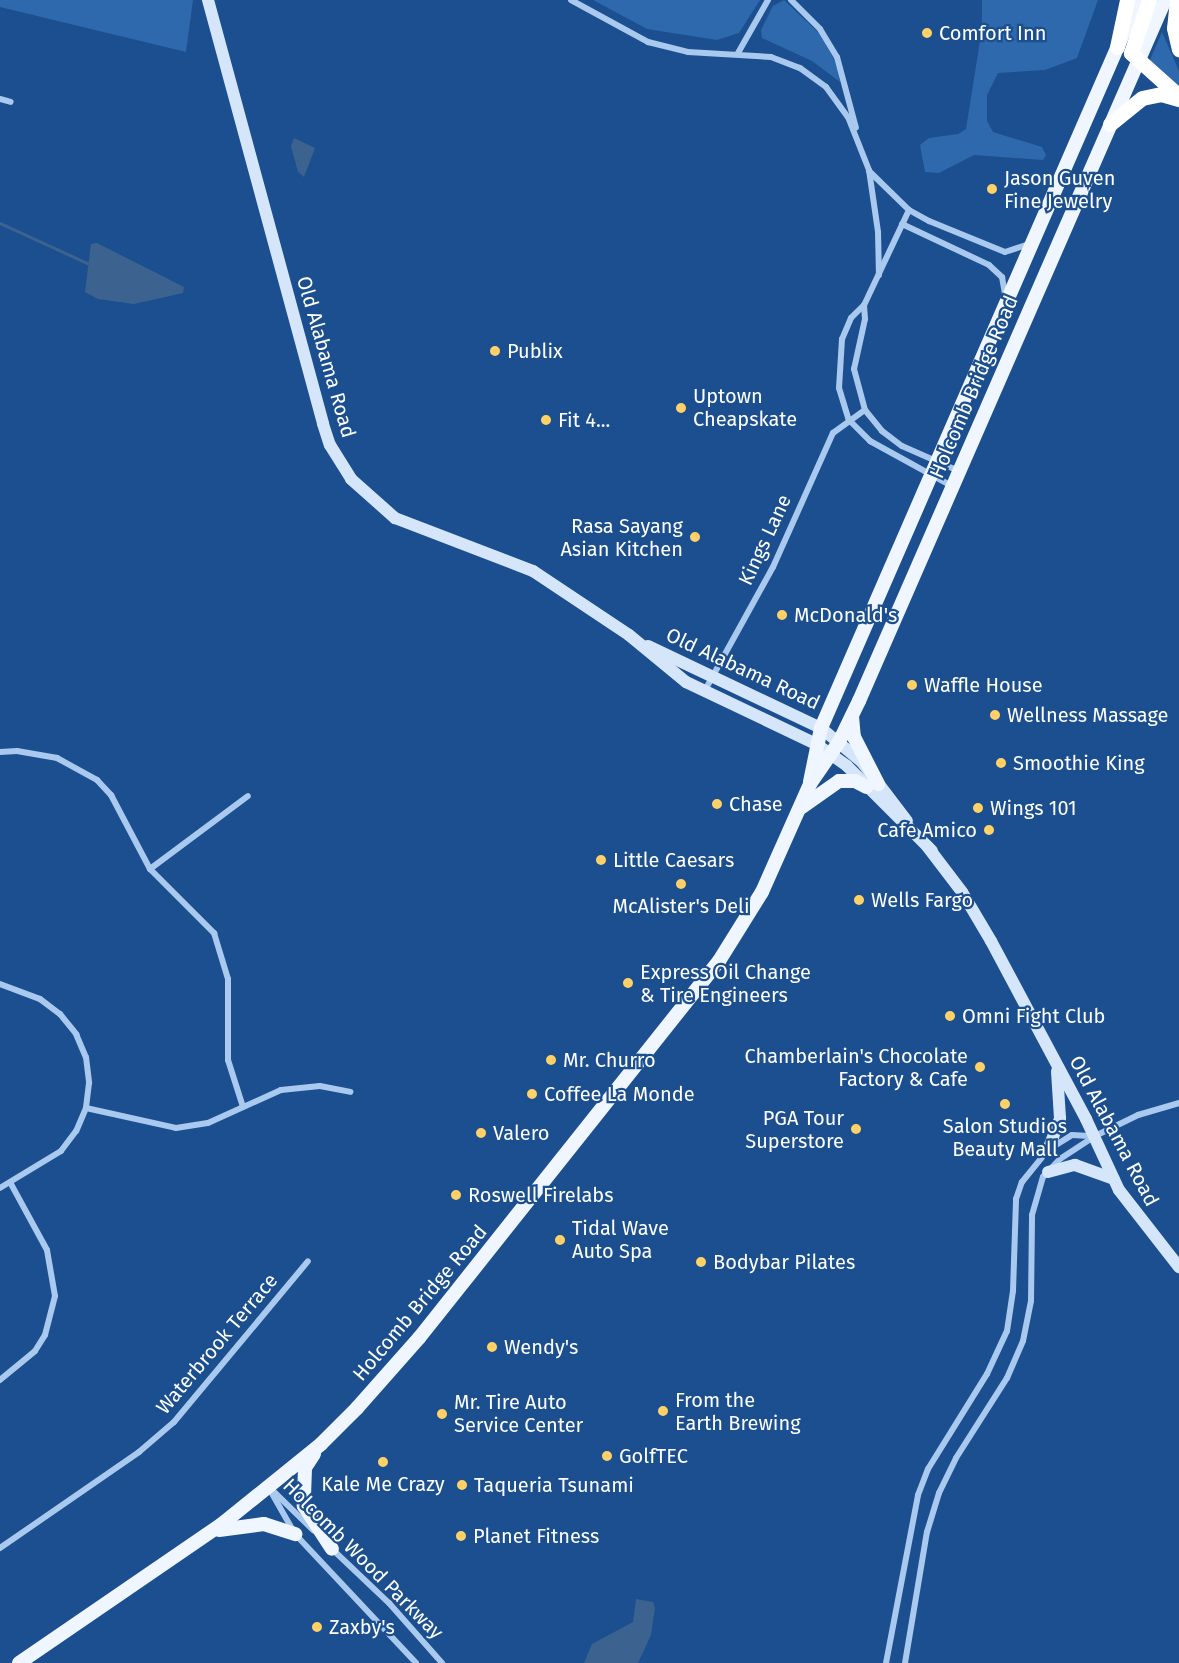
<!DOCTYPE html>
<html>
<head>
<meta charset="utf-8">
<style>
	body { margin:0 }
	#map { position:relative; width:1179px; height:1663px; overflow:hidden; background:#1b4f8f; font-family:"Fira Sans",sans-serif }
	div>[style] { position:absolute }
	.green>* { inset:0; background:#2e69ad }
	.water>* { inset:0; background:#3c6290 }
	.stream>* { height:3px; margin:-1.5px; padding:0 1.5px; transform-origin:1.5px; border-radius:1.5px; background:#3c6290 }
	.street>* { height:6px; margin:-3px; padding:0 3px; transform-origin:3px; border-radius:3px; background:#a9c9ee }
	.secondary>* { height:12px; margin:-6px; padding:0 6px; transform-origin:6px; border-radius:6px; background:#d6e6fa }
	.primary>* { height:14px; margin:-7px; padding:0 7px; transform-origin:7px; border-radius:7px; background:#f0f6ff }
	.highway>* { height:15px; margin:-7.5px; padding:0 7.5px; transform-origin:7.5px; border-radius:7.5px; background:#fff }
	.dots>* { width:16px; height:16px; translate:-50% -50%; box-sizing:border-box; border:3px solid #1b4f8f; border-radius:50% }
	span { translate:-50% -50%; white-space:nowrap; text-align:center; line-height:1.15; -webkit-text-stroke:4.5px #1b4f8f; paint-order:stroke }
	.poi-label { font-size:20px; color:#fff }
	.left { translate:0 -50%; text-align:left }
	.right { translate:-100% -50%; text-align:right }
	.street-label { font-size:20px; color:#fff }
</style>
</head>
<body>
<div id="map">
	<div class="green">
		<div style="clip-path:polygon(0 0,193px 0,186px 52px,0 7px)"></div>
		<div style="clip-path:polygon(593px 0,760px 0,739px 33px,717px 40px,647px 29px)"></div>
		<div style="clip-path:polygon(784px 0,821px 35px,838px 67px,840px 82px,812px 61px,762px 38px,761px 30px,773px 6px)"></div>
		<div style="clip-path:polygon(982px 0,1098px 0,1077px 58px,1045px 70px,998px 73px,987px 95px,987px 121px,993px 132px,1042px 147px,1046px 155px,1043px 160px,974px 155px,939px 173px,925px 172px,920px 145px,929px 138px,958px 134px,966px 129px,982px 28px)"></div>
		<div style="clip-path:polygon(1162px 32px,1179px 71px,1179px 89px,1149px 62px)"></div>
	</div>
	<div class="water">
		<div style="clip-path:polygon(294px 138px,315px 148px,304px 177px,298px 172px,291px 146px)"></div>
		<div style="clip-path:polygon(97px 243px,184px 287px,183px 293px,134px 304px,98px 299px,85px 292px,91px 244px)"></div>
		<div style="clip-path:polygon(636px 1599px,653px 1602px,655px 1608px,651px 1635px,638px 1663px,584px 1663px,592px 1644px,633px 1622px)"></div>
	</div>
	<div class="stream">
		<div style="left:0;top:223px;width:96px;rotate:24.7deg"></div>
	</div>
	<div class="street">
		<div style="left:571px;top:0;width:88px;rotate:28.6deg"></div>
		<div style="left:648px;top:42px;width:41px;rotate:14deg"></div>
		<div style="left:688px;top:52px;width:83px;rotate:3.4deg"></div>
		<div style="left:771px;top:57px;width:31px;rotate:21deg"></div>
		<div style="left:800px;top:68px;width:32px;rotate:36deg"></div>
		<div style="left:826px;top:87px;width:37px;rotate:54deg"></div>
		<div style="left:848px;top:117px;width:57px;rotate:68.4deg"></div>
		<div style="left:869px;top:170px;width:63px;rotate:81.7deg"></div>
		<div style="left:878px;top:232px;width:43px;rotate:88.7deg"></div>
		<div style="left:791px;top:0;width:41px;rotate:45deg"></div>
		<div style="left:820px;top:29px;width:33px;rotate:59deg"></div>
		<div style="left:837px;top:57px;width:73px;rotate:75deg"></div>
		<div style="left:738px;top:53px;width:61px;rotate:-60.5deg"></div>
		<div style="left:0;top:99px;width:11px;rotate:15deg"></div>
		<div style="left:869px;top:171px;width:56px;rotate:44.3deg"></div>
		<div style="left:909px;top:210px;width:23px;rotate:29deg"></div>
		<div style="left:929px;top:221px;width:82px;rotate:22.2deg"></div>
		<div style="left:1005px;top:252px;width:26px;rotate:-18deg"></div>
		<div style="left:909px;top:210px;width:105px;rotate:115.3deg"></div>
		<div style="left:864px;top:305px;width:18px;rotate:135deg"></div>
		<div style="left:851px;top:318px;width:23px;rotate:113deg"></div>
		<div style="left:842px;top:339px;width:49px;rotate:93.5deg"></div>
		<div style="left:839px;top:388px;width:34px;rotate:73deg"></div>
		<div style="left:849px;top:420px;width:30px;rotate:45deg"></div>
		<div style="left:870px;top:441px;width:94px;rotate:28.8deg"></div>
		<div style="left:902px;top:224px;width:96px;rotate:25.2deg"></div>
		<div style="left:989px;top:265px;width:18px;rotate:43deg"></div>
		<div style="left:1002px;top:277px;width:17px;rotate:80deg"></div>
		<div style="left:864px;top:305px;width:14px;rotate:86deg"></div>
		<div style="left:865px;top:319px;width:51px;rotate:102.4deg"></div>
		<div style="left:854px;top:369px;width:42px;rotate:75deg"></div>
		<div style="left:865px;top:410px;width:27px;rotate:51deg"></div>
		<div style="left:882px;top:431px;width:25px;rotate:37deg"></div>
		<div style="left:902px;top:446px;width:62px;rotate:23.7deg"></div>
		<div style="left:704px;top:692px;width:143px;rotate:-61.1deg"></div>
		<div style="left:773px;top:567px;width:147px;rotate:-65.9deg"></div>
		<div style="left:833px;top:433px;width:39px;rotate:-36deg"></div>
		<div style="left:0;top:752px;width:17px;rotate:-3deg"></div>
		<div style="left:17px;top:751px;width:41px;rotate:9.9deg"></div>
		<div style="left:57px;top:758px;width:46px;rotate:28.8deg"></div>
		<div style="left:97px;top:780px;width:21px;rotate:47deg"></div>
		<div style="left:111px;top:795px;width:84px;rotate:62.2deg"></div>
		<div style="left:150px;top:869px;width:91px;rotate:45deg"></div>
		<div style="left:214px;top:933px;width:48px;rotate:73.1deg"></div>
		<div style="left:228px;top:979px;width:81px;rotate:90deg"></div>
		<div style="left:228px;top:1060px;width:49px;rotate:72.3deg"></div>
		<div style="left:150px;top:869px;width:122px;rotate:-36.7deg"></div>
		<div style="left:0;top:984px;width:43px;rotate:20.6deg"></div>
		<div style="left:40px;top:999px;width:25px;rotate:37deg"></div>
		<div style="left:60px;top:1014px;width:26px;rotate:51deg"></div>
		<div style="left:76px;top:1034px;width:25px;rotate:67deg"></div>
		<div style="left:86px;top:1057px;width:26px;rotate:83deg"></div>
		<div style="left:89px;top:1083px;width:25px;rotate:97deg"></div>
		<div style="left:86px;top:1108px;width:25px;rotate:113deg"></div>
		<div style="left:76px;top:1131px;width:25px;rotate:127deg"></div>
		<div style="left:61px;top:1151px;width:71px;rotate:148.8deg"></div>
		<div style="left:86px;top:1108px;width:92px;rotate:12.5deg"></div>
		<div style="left:176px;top:1128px;width:32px;rotate:-9deg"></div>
		<div style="left:208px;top:1123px;width:80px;rotate:-24.3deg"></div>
		<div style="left:281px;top:1090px;width:39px;rotate:-6deg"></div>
		<div style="left:320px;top:1086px;width:31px;rotate:11deg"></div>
		<div style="left:0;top:1380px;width:45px;rotate:-39.6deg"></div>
		<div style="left:35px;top:1351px;width:19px;rotate:-58deg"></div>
		<div style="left:45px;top:1335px;width:40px;rotate:-75.6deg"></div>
		<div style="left:55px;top:1296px;width:47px;rotate:-99.9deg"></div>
		<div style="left:47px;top:1250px;width:77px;rotate:-118.6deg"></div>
		<div style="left:269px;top:1487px;width:62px;rotate:44.3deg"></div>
		<div style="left:270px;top:1490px;width:51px;rotate:60.4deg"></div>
		<div style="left:295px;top:1534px;width:177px;rotate:46.8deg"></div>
		<div style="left:0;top:1548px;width:169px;rotate:-34.6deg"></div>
		<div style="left:139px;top:1452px;width:46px;rotate:-40.6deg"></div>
		<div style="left:174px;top:1422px;width:209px;rotate:-50.2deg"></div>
		<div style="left:331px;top:1548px;width:80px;rotate:43.5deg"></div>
		<div style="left:389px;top:1603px;width:80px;rotate:48.5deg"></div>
		<div style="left:886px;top:1663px;width:171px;rotate:-79.2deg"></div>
		<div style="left:918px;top:1495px;width:28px;rotate:-69deg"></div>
		<div style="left:928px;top:1469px;width:112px;rotate:-58.2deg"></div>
		<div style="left:987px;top:1374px;width:47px;rotate:-65.1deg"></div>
		<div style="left:1007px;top:1331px;width:40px;rotate:-81.5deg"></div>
		<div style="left:1013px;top:1291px;width:92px;rotate:-88.1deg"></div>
		<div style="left:1016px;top:1199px;width:18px;rotate:-71deg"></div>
		<div style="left:1022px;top:1182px;width:41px;rotate:-50.9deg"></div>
		<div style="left:1048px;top:1150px;width:28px;rotate:-32deg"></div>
		<div style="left:1072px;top:1135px;width:22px;rotate:3deg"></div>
		<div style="left:905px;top:1663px;width:133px;rotate:-80.5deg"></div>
		<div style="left:927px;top:1532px;width:41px;rotate:-72.9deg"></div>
		<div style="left:939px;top:1493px;width:39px;rotate:-64deg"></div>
		<div style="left:956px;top:1458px;width:95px;rotate:-57.5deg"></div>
		<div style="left:1007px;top:1378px;width:40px;rotate:-66.6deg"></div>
		<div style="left:1023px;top:1341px;width:41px;rotate:-78.7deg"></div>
		<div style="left:1031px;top:1301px;width:86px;rotate:-89.3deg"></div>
		<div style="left:1032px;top:1215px;width:40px;rotate:-74deg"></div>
		<div style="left:1043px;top:1177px;width:25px;rotate:-47deg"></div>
		<div style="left:1060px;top:1159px;width:42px;rotate:-33.3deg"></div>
		<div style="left:1095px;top:1136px;width:48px;rotate:-26deg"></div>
		<div style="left:1138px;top:1115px;width:43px;rotate:-16.3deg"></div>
	</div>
	<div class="secondary">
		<div style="left:208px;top:0;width:439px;rotate:74.8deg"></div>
		<div style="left:323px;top:424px;width:22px;rotate:72deg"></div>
		<div style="left:330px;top:445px;width:40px;rotate:58deg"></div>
		<div style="left:351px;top:479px;width:59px;rotate:41.6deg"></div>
		<div style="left:395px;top:518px;width:148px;rotate:21deg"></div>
		<div style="left:533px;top:571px;width:115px;rotate:33.7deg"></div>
		<div style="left:629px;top:635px;width:74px;rotate:39.5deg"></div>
		<div style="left:686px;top:682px;width:144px;rotate:25.5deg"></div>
		<div style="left:816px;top:744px;width:38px;rotate:35deg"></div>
		<div style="left:847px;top:766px;width:120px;rotate:45deg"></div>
		<div style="left:648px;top:646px;width:191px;rotate:25.4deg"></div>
		<div style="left:821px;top:728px;width:53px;rotate:39.7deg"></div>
		<div style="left:862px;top:762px;width:74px;rotate:52.7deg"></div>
		<div style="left:927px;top:846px;width:58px;rotate:52.7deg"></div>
		<div style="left:962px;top:892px;width:57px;rotate:59.4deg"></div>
		<div style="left:991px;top:941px;width:202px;rotate:61.9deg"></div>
		<div style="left:1086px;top:1119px;width:78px;rotate:65.1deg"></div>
		<div style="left:1119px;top:1190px;width:98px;rotate:52.1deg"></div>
		<div style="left:1048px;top:1150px;width:34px;rotate:-69deg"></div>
		<div style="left:1060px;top:1118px;width:47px;rotate:-93.7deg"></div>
		<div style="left:1048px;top:1172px;width:28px;rotate:-15deg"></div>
		<div style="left:1075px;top:1165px;width:41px;rotate:19.7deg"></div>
	</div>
	<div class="primary">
		<div style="left:852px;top:716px;width:21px;rotate:85deg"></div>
		<div style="left:854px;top:737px;width:53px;rotate:62.9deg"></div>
		<div style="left:810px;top:782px;width:55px;rotate:-78.5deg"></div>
		<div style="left:821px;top:728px;width:794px;rotate:-66.47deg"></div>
		<div style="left:802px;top:807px;width:45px;rotate:-35.1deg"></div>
		<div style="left:839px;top:781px;width:16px"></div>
		<div style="left:855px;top:781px;width:13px;rotate:27deg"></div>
		<div style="left:314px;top:1454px;width:17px;rotate:123deg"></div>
		<div style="left:305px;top:1468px;width:38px;rotate:92deg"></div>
		<div style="left:304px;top:1506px;width:51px;rotate:56.9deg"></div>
		<div style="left:219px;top:1530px;width:45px;rotate:-7.6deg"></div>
		<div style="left:264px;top:1524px;width:33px;rotate:18deg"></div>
		<div style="left:19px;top:1663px;width:246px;rotate:-34.4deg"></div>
		<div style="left:222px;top:1524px;width:127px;rotate:-38.9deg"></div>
		<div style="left:321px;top:1444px;width:51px;rotate:-45deg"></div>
		<div style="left:357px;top:1408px;width:94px;rotate:-48.5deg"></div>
		<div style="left:419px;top:1338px;width:482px;rotate:-51.5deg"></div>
		<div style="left:719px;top:961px;width:81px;rotate:-58.1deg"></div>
		<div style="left:762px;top:892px;width:118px;rotate:-66deg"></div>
		<div style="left:810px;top:784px;width:51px;rotate:-55.4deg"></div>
		<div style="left:839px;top:742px;width:46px;rotate:-64deg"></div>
		<div style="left:859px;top:701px;width:765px;rotate:-66.42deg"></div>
	</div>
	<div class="highway">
		<div style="left:1149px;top:0;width:56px;rotate:108.8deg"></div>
		<div style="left:1131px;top:53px;width:64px;rotate:41.9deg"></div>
		<div style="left:1177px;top:0;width:28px;rotate:96deg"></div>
		<div style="left:1174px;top:28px;width:22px;rotate:77deg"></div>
		<div style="left:1117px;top:47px;width:48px;rotate:-78deg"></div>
		<div style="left:1110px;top:124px;width:41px;rotate:-39.1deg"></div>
		<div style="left:1142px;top:98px;width:19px;rotate:-12deg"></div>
		<div style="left:1161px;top:94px;width:19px;rotate:16deg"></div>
	</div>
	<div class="dots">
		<div style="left:927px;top:33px;background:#ffd166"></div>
		<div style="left:992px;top:189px;background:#ffd166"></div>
		<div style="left:495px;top:351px;background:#ffd166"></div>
		<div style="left:681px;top:408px;background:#ffd166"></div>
		<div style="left:546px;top:420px;background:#ffd166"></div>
		<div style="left:695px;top:537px;background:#ffd166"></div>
		<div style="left:782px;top:615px;background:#ffd166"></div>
		<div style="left:912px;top:685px;background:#ffd166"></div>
		<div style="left:995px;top:715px;background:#ffd166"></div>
		<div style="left:1001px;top:763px;background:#ffd166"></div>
		<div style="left:717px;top:804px;background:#ffd166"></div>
		<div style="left:978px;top:808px;background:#ffd166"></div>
		<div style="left:989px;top:830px;background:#ffd166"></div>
		<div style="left:601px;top:860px;background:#ffd166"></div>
		<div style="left:681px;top:884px;background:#ffd166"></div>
		<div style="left:859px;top:900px;background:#ffd166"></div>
		<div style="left:628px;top:983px;background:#ffd166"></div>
		<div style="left:950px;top:1016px;background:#ffd166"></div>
		<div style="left:551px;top:1060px;background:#ffd166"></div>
		<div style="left:980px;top:1067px;background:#ffd166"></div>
		<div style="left:532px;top:1094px;background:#ffd166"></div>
		<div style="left:1005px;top:1104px;background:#ffd166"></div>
		<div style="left:856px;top:1129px;background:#ffd166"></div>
		<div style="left:481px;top:1133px;background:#ffd166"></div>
		<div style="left:456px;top:1195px;background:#ffd166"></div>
		<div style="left:560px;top:1240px;background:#ffd166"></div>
		<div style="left:701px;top:1262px;background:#ffd166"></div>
		<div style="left:492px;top:1347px;background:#ffd166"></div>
		<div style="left:663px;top:1411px;background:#ffd166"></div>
		<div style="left:442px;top:1414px;background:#ffd166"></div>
		<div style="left:607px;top:1456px;background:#ffd166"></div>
		<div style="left:383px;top:1462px;background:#ffd166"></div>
		<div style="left:462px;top:1485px;background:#ffd166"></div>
		<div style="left:461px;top:1536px;background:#ffd166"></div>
		<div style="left:317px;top:1627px;background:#ffd166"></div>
	</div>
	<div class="poi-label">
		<span class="left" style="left:939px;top:33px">Comfort Inn</span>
		<span class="left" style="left:1004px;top:190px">Jason Guven<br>Fine Jewelry</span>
		<span class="left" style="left:507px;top:351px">Publix</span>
		<span class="left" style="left:693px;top:408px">Uptown<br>Cheapskate</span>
		<span class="left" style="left:558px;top:420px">Fit 4...</span>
		<span class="right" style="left:683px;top:538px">Rasa Sayang<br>Asian Kitchen</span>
		<span class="left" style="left:794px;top:615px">McDonald's</span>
		<span class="left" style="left:924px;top:685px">Waffle House</span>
		<span class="left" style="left:1007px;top:715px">Wellness Massage</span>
		<span class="left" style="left:1013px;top:763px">Smoothie King</span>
		<span class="left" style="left:729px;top:804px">Chase</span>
		<span class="left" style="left:990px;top:808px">Wings 101</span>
		<span class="right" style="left:977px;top:830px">Cafe Amico</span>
		<span class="left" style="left:613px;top:860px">Little Caesars</span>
		<span class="left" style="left:871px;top:900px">Wells Fargo</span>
		<span style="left:681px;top:906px">McAlister's Deli</span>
		<span class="left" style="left:640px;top:984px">Express Oil Change<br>&amp; Tire Engineers</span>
		<span class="left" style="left:962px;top:1016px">Omni Fight Club</span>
		<span class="right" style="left:968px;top:1068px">Chamberlain's Chocolate<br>Factory &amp; Cafe</span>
		<span class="left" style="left:563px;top:1060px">Mr. Churro</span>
		<span class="left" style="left:544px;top:1094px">Coffee La Monde</span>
		<span class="right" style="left:844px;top:1130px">PGA Tour<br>Superstore</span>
		<span style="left:1005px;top:1138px">Salon Studios<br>Beauty Mall</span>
		<span class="left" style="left:493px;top:1133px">Valero</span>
		<span class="left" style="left:468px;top:1195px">Roswell Firelabs</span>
		<span class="left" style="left:572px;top:1240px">Tidal Wave<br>Auto Spa</span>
		<span class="left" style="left:713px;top:1262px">Bodybar Pilates</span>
		<span class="left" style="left:504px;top:1347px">Wendy's</span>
		<span class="left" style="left:675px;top:1412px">From the<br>Earth Brewing</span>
		<span class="left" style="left:454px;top:1414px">Mr. Tire Auto<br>Service Center</span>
		<span class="left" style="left:619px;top:1456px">GolfTEC</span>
		<span style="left:383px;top:1484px">Kale Me Crazy</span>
		<span class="left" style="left:474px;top:1485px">Taqueria Tsunami</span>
		<span class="left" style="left:473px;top:1536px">Planet Fitness</span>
		<span class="left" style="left:329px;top:1627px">Zaxby's</span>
	</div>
	<div class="street-label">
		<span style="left:326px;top:357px;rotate:74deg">Old Alabama Road</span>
		<span style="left:974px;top:387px;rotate:-67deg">Holcomb Bridge Road</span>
		<span style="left:765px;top:540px;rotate:-65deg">Kings Lane</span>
		<span style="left:743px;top:669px;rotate:25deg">Old Alabama Road</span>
		<span style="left:1114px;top:1131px;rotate:62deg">Old Alabama Road</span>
		<span style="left:420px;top:1303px;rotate:-50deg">Holcomb Bridge Road</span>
		<span style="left:217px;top:1344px;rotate:-50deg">Waterbrook Terrace</span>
		<span style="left:363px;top:1559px;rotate:45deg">Holcomb Wood Parkway</span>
	</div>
</div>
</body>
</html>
